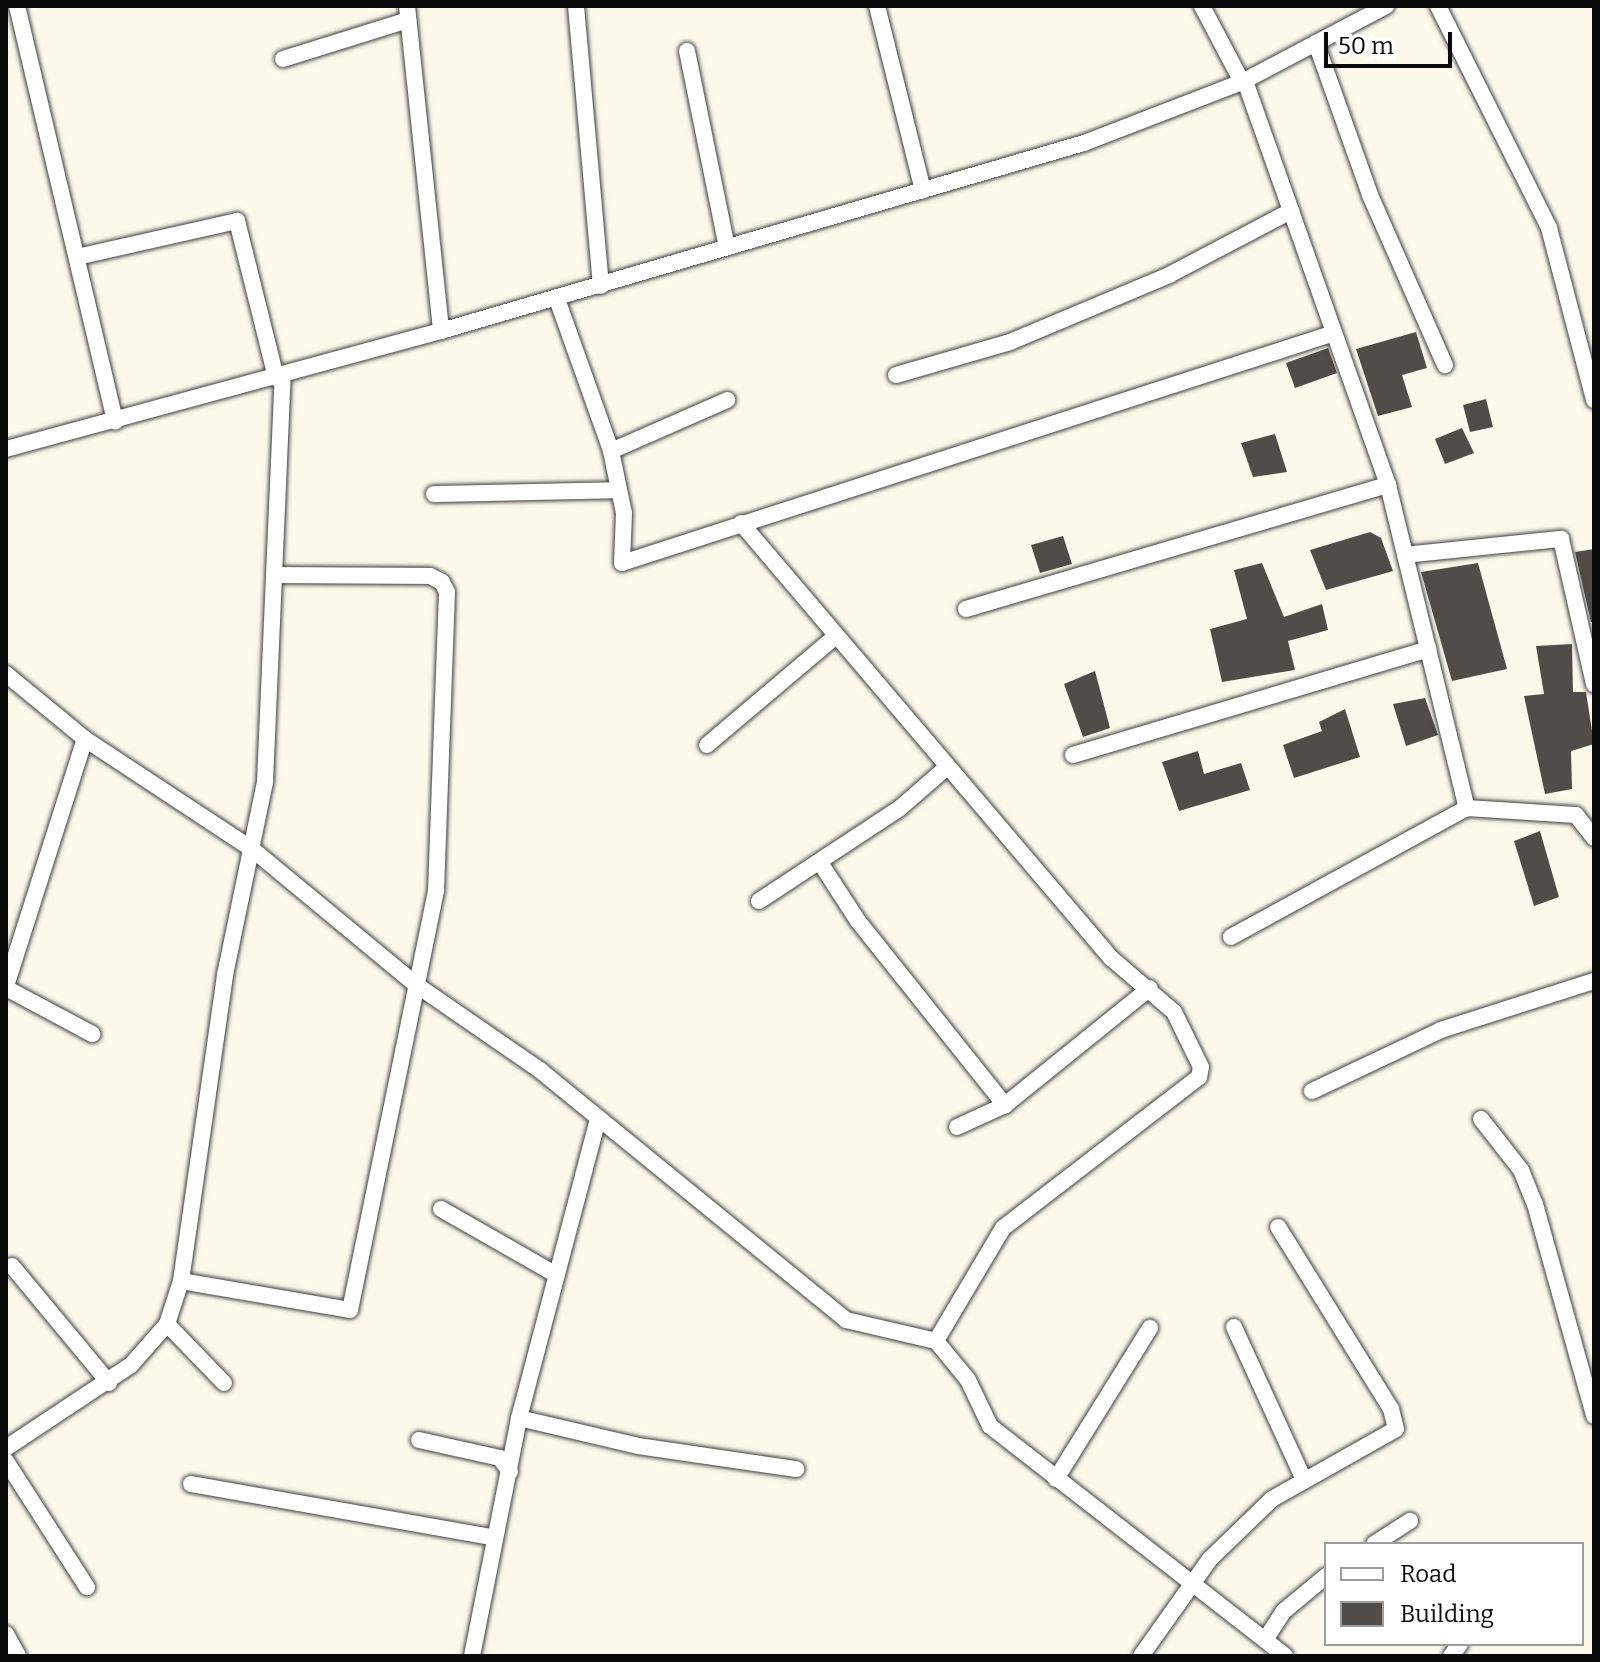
<!DOCTYPE html>
<html>
<head>
<meta charset="utf-8">
<style>
	body { margin:0 }
	#map { position:relative; width:1600px; height:1662px; overflow:hidden; background:#fdf9ea; font-family:Bitter,serif }
	div>[style] { position:absolute }
	.building>* { inset:0; background:#524c48 }
	.roads { filter:drop-shadow(0 0 2px #3d3d3d) drop-shadow(0 0 2px #3d3d3d) }
	.minor>* { height:16px; margin:-8px; padding:0 8px; transform-origin:8px; border-radius:8px; background:#fff }
	span { translate:-50% -50%; white-space:nowrap; text-align:center; line-height:1.15; -webkit-text-stroke:8px #fff; paint-order:stroke }
	.frame { position:absolute; inset:0; border:8px solid #0a0a0a; pointer-events:none }
	.legend { position:absolute; left:1324px; top:1542px; width:260px; height:104px; box-sizing:border-box; background:#fff; border:2px solid #9d9d9d; margin:0; padding:10px 14px; list-style:none; font-size:24px; color:#0a0a0a }
	.legend li { display:flex; align-items:center; gap:16px; height:40px }
	.legend b { width:40px; border:2px solid #9d9d9d }
	.scale { position:absolute; left:1324px; top:32px; width:128px; height:36px; box-sizing:border-box; border:4px solid #0a0a0a; border-top:0; padding-left:10px; font-size:24px; line-height:28px; white-space:nowrap; color:#0a0a0a; -webkit-text-stroke:6px #fff; paint-order:stroke }
</style>
</head>
<body>
<div id="map">
	<div class="building">
		<div style="clip-path:polygon(1416px 332px,1427px 368px,1402px 375px,1412px 407px,1378px 416px,1356px 349px)"></div>
		<div style="clip-path:polygon(1328px 348px,1337px 373px,1295px 388px,1286px 363px)"></div>
		<div style="clip-path:polygon(1486px 399px,1493px 427px,1470px 432px,1463px 405px)"></div>
		<div style="clip-path:polygon(1462px 428px,1474px 453px,1445px 464px,1435px 439px)"></div>
		<div style="clip-path:polygon(1275px 434px,1287px 472px,1253px 477px,1241px 443px)"></div>
		<div style="clip-path:polygon(1370px 532px,1381px 538px,1393px 571px,1326px 590px,1310px 550px)"></div>
		<div style="clip-path:polygon(1063px 536px,1072px 564px,1040px 573px,1031px 545px)"></div>
		<div style="clip-path:polygon(1594px 549px,1594px 622px,1591px 622px,1575px 552px)"></div>
		<div style="clip-path:polygon(1262px 563px,1284px 617px,1322px 604px,1328px 630px,1288px 641px,1295px 670px,1222px 682px,1210px 629px,1247px 619px,1234px 570px)"></div>
		<div style="clip-path:polygon(1478px 563px,1507px 669px,1452px 681px,1421px 572px)"></div>
		<div style="clip-path:polygon(1572px 644px,1573px 692px,1586px 692px,1594px 744px,1571px 751px,1572px 789px,1545px 794px,1524px 696px,1544px 694px,1536px 646px)"></div>
		<div style="clip-path:polygon(1095px 671px,1110px 728px,1083px 737px,1064px 684px)"></div>
		<div style="clip-path:polygon(1425px 698px,1438px 735px,1406px 746px,1393px 704px)"></div>
		<div style="clip-path:polygon(1345px 709px,1360px 757px,1294px 778px,1283px 745px,1322px 731px,1319px 722px)"></div>
		<div style="clip-path:polygon(1198px 751px,1204px 774px,1241px 763px,1250px 790px,1179px 811px,1162px 762px)"></div>
		<div style="clip-path:polygon(1540px 831px,1559px 897px,1534px 906px,1514px 841px)"></div>
	</div>
	<div class="roads">
		<div class="minor">
			<div style="left:17px;top:6px;width:427px;rotate:76.7deg"></div>
			<div style="left:407px;top:6px;width:327px;rotate:84deg"></div>
			<div style="left:576px;top:6px;width:281px;rotate:84.9deg"></div>
			<div style="left:877px;top:6px;width:190px;rotate:76deg"></div>
			<div style="left:1202px;top:6px;width:86px;rotate:62.2deg"></div>
			<div style="left:1438px;top:6px;width:248px;rotate:63.4deg"></div>
			<div style="left:1549px;top:228px;width:178px;rotate:75.3deg"></div>
			<div style="left:1316px;top:43px;width:161px;rotate:70.4deg"></div>
			<div style="left:1370px;top:195px;width:186px;rotate:66.2deg"></div>
			<div style="left:687px;top:51px;width:200px;rotate:78.5deg"></div>
			<div style="left:283px;top:59px;width:131px;rotate:-17.3deg"></div>
			<div style="left:1245px;top:81px;width:429px;rotate:70.5deg"></div>
			<div style="left:1388px;top:485px;width:333px;rotate:76.3deg"></div>
			<div style="left:77px;top:257px;width:164px;rotate:-12.7deg"></div>
			<div style="left:237px;top:221px;width:162px;rotate:76deg"></div>
			<div style="left:557px;top:299px;width:161px;rotate:70.4deg"></div>
			<div style="left:611px;top:451px;width:63px;rotate:78.2deg"></div>
			<div style="left:624px;top:513px;width:50px;rotate:92.3deg"></div>
			<div style="left:622px;top:563px;width:748px;rotate:-17.9deg"></div>
			<div style="left:896px;top:375px;width:119px;rotate:-16.1deg"></div>
			<div style="left:1010px;top:342px;width:173px;rotate:-22.8deg"></div>
			<div style="left:1169px;top:275px;width:138px;rotate:-27.7deg"></div>
			<div style="left:6px;top:449px;width:451px;rotate:-15.2deg"></div>
			<div style="left:441px;top:331px;width:670px;rotate:-16.3deg"></div>
			<div style="left:1084px;top:143px;width:169px;rotate:-21.1deg"></div>
			<div style="left:1242px;top:82px;width:163px;rotate:-27.8deg"></div>
			<div style="left:611px;top:451px;width:127px;rotate:-23.7deg"></div>
			<div style="left:434px;top:494px;width:185px;rotate:-1.2deg"></div>
			<div style="left:741px;top:523px;width:571px;rotate:49.62deg"></div>
			<div style="left:1111px;top:958px;width:83px;rotate:40.6deg"></div>
			<div style="left:1174px;top:1012px;width:61px;rotate:63.9deg"></div>
			<div style="left:1201px;top:1067px;width:10px;rotate:101deg"></div>
			<div style="left:1199px;top:1077px;width:247px;rotate:142.4deg"></div>
			<div style="left:1003px;top:1228px;width:131px;rotate:120.7deg"></div>
			<div style="left:1405px;top:555px;width:157px;rotate:-5.9deg"></div>
			<div style="left:1561px;top:539px;width:149px;rotate:77.2deg"></div>
			<div style="left:966px;top:609px;width:440px;rotate:-16.4deg"></div>
			<div style="left:6px;top:674px;width:102px;rotate:39.4deg"></div>
			<div style="left:85px;top:739px;width:200px;rotate:33.4deg"></div>
			<div style="left:252px;top:849px;width:212px;rotate:39.6deg"></div>
			<div style="left:415px;top:984px;width:153px;rotate:34.6deg"></div>
			<div style="left:541px;top:1071px;width:394px;rotate:39.2deg"></div>
			<div style="left:846px;top:1320px;width:92px;rotate:13.1deg"></div>
			<div style="left:936px;top:1341px;width:50px;rotate:50.6deg"></div>
			<div style="left:968px;top:1380px;width:51px;rotate:64.4deg"></div>
			<div style="left:990px;top:1426px;width:374px;rotate:37.9deg"></div>
			<div style="left:707px;top:745px;width:167px;rotate:-40.2deg"></div>
			<div style="left:1073px;top:755px;width:371px;rotate:-16.6deg"></div>
			<div style="left:821px;top:864px;width:68px;rotate:57deg"></div>
			<div style="left:858px;top:921px;width:236px;rotate:51.4deg"></div>
			<div style="left:759px;top:901px;width:169px;rotate:-33.4deg"></div>
			<div style="left:900px;top:808px;width:62px;rotate:-41.1deg"></div>
			<div style="left:1231px;top:937px;width:269px;rotate:-28.7deg"></div>
			<div style="left:1467px;top:808px;width:109px;rotate:3.7deg"></div>
			<div style="left:1576px;top:815px;width:29px;rotate:52deg"></div>
			<div style="left:6px;top:986px;width:259px;rotate:-72.3deg"></div>
			<div style="left:6px;top:988px;width:98px;rotate:28.1deg"></div>
			<div style="left:1312px;top:1091px;width:143px;rotate:-25.3deg"></div>
			<div style="left:1441px;top:1030px;width:161px;rotate:-17.8deg"></div>
			<div style="left:1481px;top:1119px;width:65px;rotate:51.9deg"></div>
			<div style="left:1521px;top:1170px;width:37px;rotate:68deg"></div>
			<div style="left:1535px;top:1204px;width:220px;rotate:74.4deg"></div>
			<div style="left:957px;top:1127px;width:53px;rotate:-24.6deg"></div>
			<div style="left:1005px;top:1105px;width:186px;rotate:-38.9deg"></div>
			<div style="left:441px;top:1209px;width:131px;rotate:29.7deg"></div>
			<div style="left:12px;top:1266px;width:152px;rotate:50.3deg"></div>
			<div style="left:181px;top:1281px;width:171px;rotate:9.7deg"></div>
			<div style="left:350px;top:1310px;width:428px;rotate:-78.4deg"></div>
			<div style="left:436px;top:891px;width:299px;rotate:-87.9deg"></div>
			<div style="left:447px;top:592px;width:11px;rotate:-117deg"></div>
			<div style="left:442px;top:582px;width:13px;rotate:-153deg"></div>
			<div style="left:430px;top:576px;width:153px;rotate:-179.6deg"></div>
			<div style="left:167px;top:1324px;width:82px;rotate:46deg"></div>
			<div style="left:1234px;top:1327px;width:168px;rotate:65.4deg"></div>
			<div style="left:519px;top:1418px;width:122px;rotate:13.2deg"></div>
			<div style="left:638px;top:1446px;width:160px;rotate:8.3deg"></div>
			<div style="left:419px;top:1440px;width:83px;rotate:12.5deg"></div>
			<div style="left:500px;top:1458px;width:17px;rotate:54deg"></div>
			<div style="left:6px;top:1448px;width:150px;rotate:-33.6deg"></div>
			<div style="left:131px;top:1365px;width:55px;rotate:-48.7deg"></div>
			<div style="left:167px;top:1324px;width:45px;rotate:-72deg"></div>
			<div style="left:181px;top:1281px;width:309px;rotate:-81.8deg"></div>
			<div style="left:225px;top:975px;width:197px;rotate:-78.3deg"></div>
			<div style="left:265px;top:782px;width:406px;rotate:-87.5deg"></div>
			<div style="left:6px;top:1461px;width:150px;rotate:57.3deg"></div>
			<div style="left:1056px;top:1479px;width:178px;rotate:-58.1deg"></div>
			<div style="left:191px;top:1484px;width:306px;rotate:10deg"></div>
			<div style="left:1374px;top:1544px;width:43px;rotate:-32.6deg"></div>
			<div style="left:6px;top:1634px;width:25px;rotate:61deg"></div>
			<div style="left:1265px;top:1640px;width:35px;rotate:-57deg"></div>
			<div style="left:1284px;top:1611px;width:55px;rotate:-39.8deg"></div>
			<div style="left:472px;top:1656px;width:243px;rotate:-78.8deg"></div>
			<div style="left:519px;top:1418px;width:305px;rotate:-75.2deg"></div>
			<div style="left:1141px;top:1656px;width:119px;rotate:-54.6deg"></div>
			<div style="left:1210px;top:1559px;width:86px;rotate:-44.1deg"></div>
			<div style="left:1272px;top:1499px;width:142px;rotate:-29.4deg"></div>
			<div style="left:1396px;top:1429px;width:21px;rotate:-104deg"></div>
			<div style="left:1391px;top:1409px;width:214px;rotate:-121.8deg"></div>
			<div style="left:1451px;top:1656px;width:15px;rotate:-53deg"></div>
		</div>
	</div>
	<div class="frame"></div>
	<ul class="legend">
	<li><b style="height:10px;background:#fff"></b>Road</li>
	<li><b style="height:22px;background:#524c48"></b>Building</li>
	</ul>
	<div class="scale">50 m</div>
</div>
</body>
</html>
